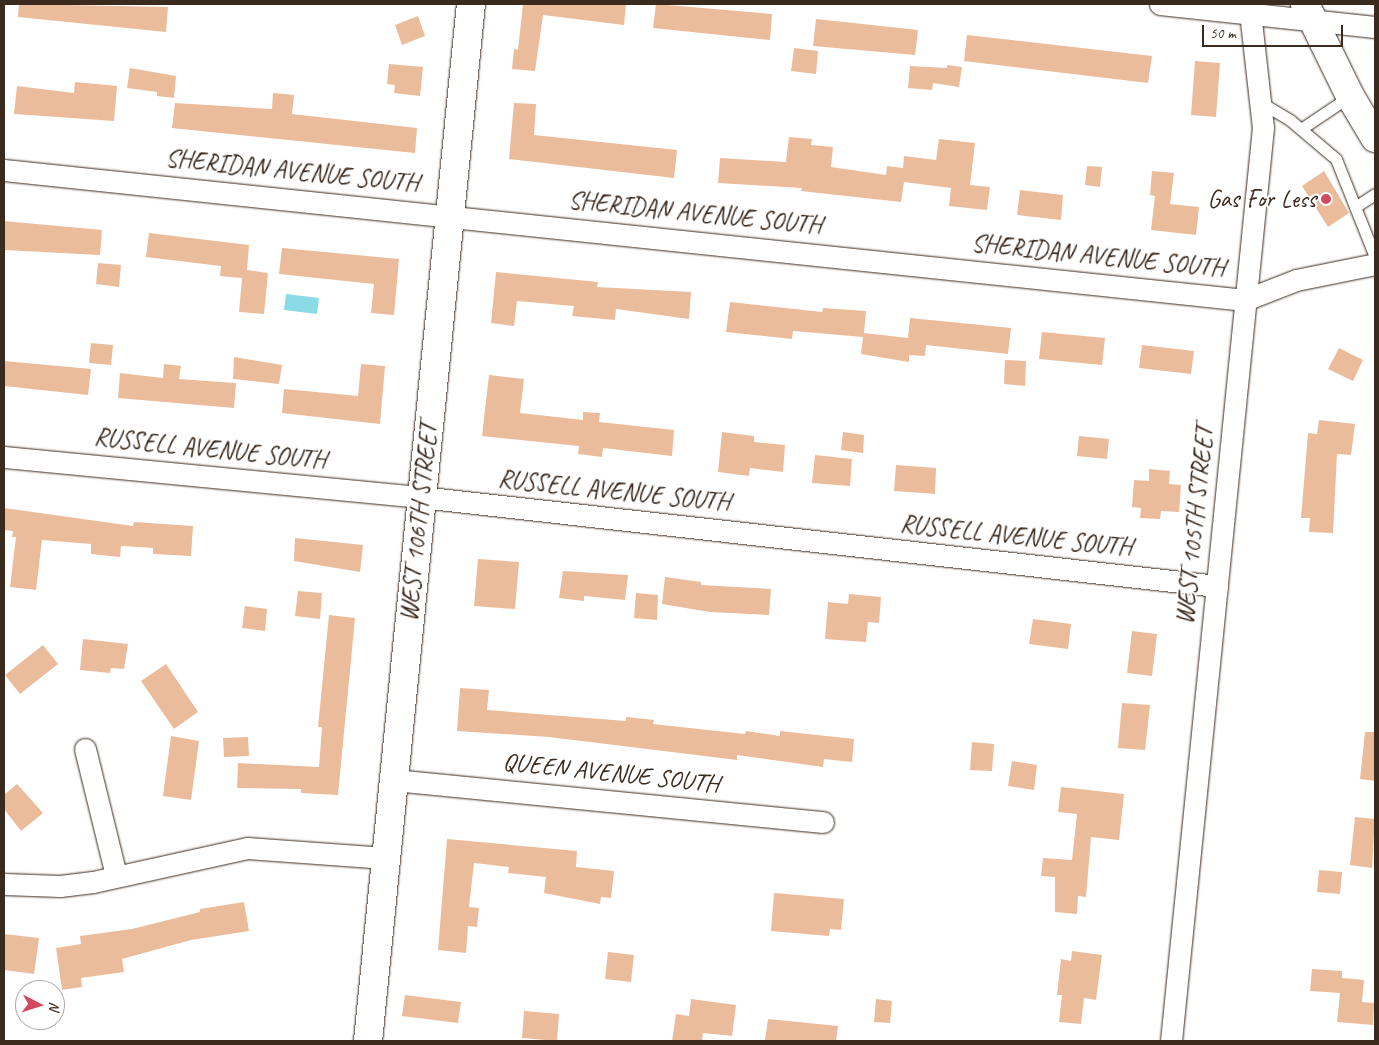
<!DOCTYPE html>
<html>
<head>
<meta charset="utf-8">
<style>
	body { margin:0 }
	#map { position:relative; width:1379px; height:1045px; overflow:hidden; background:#fff; font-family:Caveat,sans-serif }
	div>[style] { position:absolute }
	.water>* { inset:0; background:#8bdbe6 }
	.building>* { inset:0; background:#ebbc9b }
	.roads { filter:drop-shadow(0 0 1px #3b2a1e) drop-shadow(0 0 1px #3b2a1e) }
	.service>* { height:11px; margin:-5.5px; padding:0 5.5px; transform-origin:5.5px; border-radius:5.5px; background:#fff }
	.minor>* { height:21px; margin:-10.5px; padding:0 10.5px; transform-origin:10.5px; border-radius:10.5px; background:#fff }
	.tertiary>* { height:28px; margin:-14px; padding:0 14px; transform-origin:14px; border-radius:14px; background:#fff }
	.secondary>* { height:28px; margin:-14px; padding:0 14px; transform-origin:14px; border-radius:14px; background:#fff }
	.dots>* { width:14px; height:14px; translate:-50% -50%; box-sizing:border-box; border:2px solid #fff; border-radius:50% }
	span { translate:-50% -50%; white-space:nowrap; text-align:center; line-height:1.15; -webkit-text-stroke:4px #fff; paint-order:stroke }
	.street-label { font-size:25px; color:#3b2a1e }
	.poi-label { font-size:25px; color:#3b2a1e }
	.right { translate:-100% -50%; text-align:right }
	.frame { position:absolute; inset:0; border:5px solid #3b2a1e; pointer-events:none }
	.north { position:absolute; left:15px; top:980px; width:50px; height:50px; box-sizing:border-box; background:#fff; border:1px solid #b1aaa5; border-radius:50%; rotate:95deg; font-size:14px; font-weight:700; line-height:20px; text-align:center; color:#3b2a1e }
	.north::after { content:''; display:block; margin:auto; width:18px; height:22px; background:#d1495b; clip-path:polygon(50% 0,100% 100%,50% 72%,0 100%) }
	.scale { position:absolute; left:1202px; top:25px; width:141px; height:22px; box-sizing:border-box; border:2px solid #3b2a1e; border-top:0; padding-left:6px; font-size:15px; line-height:18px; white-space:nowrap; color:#3b2a1e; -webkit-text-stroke:4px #fff; paint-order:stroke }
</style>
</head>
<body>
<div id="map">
	<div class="water">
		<div style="clip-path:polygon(286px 294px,319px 298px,317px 314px,284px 310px)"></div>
	</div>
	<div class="building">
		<div style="clip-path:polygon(19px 4px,168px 7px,166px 32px,18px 17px)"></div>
		<div style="clip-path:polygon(523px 4px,626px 4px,624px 25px,543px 15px,535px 71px,512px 69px,514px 49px,518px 50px)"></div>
		<div style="clip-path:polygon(656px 4px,772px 14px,770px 40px,653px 28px)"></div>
		<div style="clip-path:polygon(418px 16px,425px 36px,402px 45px,395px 25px)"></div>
		<div style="clip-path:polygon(816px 19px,918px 30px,915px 55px,813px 46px)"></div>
		<div style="clip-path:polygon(967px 35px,1152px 56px,1148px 83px,964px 61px)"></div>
		<div style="clip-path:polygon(794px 48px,818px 51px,816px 74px,791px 71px)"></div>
		<div style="clip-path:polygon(1195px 61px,1220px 63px,1216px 117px,1191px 115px)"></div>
		<div style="clip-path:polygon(389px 64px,423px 67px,420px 96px,394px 93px,395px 85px,387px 84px)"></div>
		<div style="clip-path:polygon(947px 65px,962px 67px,959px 87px,933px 83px,932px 90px,908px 88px,910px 66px,947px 68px)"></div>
		<div style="clip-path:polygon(130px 68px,176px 76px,174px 98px,157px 96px,157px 92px,127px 88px)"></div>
		<div style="clip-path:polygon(75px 82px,117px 86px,114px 121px,14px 114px,17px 86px,74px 93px)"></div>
		<div style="clip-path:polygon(273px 93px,294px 95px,292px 114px,417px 128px,415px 153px,172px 128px,175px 103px,272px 109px)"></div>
		<div style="clip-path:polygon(514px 103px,536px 104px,534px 135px,677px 150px,674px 178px,509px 159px)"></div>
		<div style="clip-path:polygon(789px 137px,812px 139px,811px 145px,833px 147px,831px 167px,886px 175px,887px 166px,903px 168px,904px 156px,936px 160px,939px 139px,975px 143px,970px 185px,990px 187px,987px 210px,949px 206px,951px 188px,904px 182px,901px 202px,801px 191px,802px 188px,718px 183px,720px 158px,786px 162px)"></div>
		<div style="clip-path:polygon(1087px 166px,1102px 167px,1100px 187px,1085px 185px)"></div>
		<div style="clip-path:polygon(1152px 171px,1174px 173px,1170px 204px,1199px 207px,1196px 235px,1151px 230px,1155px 196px,1150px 195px)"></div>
		<div style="clip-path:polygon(1324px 171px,1349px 213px,1328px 227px,1302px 186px)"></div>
		<div style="clip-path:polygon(1020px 190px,1063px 195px,1061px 220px,1017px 215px)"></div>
		<div style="clip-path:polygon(4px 221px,102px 230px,100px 255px,4px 250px)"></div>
		<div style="clip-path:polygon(149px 233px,249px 245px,247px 270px,268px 273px,264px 314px,239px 312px,242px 278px,220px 276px,221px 266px,146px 257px)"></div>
		<div style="clip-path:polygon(282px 248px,399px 259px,394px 315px,371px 313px,374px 284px,279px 274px)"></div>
		<div style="clip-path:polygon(98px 263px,121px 265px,119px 287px,96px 284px)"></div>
		<div style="clip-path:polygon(496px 272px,598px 282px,597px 287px,691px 292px,689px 319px,616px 309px,615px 320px,572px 316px,574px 306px,517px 301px,514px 326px,491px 323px)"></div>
		<div style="clip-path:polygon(730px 302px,822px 312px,823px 308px,866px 311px,864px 333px,908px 338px,910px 318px,1011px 328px,1008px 354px,926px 345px,925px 356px,909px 355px,909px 362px,861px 354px,863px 337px,793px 331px,792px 339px,726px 332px)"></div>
		<div style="clip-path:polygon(1042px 332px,1105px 338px,1102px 365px,1039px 359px)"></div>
		<div style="clip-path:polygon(91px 343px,113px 345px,111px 365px,89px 363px)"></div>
		<div style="clip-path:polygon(1142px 345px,1194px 351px,1191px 374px,1139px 368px)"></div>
		<div style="clip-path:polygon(1339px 348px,1363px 360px,1353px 381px,1328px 369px)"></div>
		<div style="clip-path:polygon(234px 357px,282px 365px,279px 384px,233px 379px)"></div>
		<div style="clip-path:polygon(1005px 360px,1026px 361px,1025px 386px,1004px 384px)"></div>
		<div style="clip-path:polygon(4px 361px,91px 369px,88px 395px,4px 386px)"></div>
		<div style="clip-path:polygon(164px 364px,181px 366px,179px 379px,236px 383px,234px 408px,118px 398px,120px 373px,163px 378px)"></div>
		<div style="clip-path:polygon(361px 364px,385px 366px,380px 424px,282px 413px,284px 389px,358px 396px)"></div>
		<div style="clip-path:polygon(489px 375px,524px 379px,520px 413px,583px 420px,583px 412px,600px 413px,599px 422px,674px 430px,672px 456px,603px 448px,602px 457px,578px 454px,579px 446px,482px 436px)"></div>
		<div style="clip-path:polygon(1319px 420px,1355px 424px,1351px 455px,1337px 454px,1333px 533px,1309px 532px,1310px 518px,1301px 518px,1308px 433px,1317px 434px)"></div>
		<div style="clip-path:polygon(722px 432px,754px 436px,754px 442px,785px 445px,783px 472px,750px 468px,749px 476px,718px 472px)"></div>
		<div style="clip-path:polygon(843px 432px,864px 435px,863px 453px,841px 450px)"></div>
		<div style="clip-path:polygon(1079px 436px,1109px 439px,1107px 459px,1077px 456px)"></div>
		<div style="clip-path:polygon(815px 455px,852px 459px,850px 486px,812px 483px)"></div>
		<div style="clip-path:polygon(896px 465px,936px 468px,935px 494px,894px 491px)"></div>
		<div style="clip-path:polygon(1149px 469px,1170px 471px,1169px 484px,1181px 485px,1179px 512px,1161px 511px,1160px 519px,1140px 518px,1141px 508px,1132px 507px,1134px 480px,1149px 481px)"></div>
		<div style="clip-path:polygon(4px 508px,133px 526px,134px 522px,193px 526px,191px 556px,153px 554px,153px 548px,121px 546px,120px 557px,91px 554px,91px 544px,42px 540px,36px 590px,10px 587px,16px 537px,12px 537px,13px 531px,4px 530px)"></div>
		<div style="clip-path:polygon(295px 538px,363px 545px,360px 572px,294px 561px)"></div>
		<div style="clip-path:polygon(478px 559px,519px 562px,515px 609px,474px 606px)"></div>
		<div style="clip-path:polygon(563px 571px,628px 575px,625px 600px,584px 596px,584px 601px,559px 598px)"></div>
		<div style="clip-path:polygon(665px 577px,701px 582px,701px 585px,771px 589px,769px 615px,710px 612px,662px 604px)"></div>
		<div style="clip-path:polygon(298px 591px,322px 593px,320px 619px,295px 616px)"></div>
		<div style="clip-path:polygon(636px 593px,658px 595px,657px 620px,634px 618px)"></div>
		<div style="clip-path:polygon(849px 594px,881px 597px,879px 623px,868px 622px,866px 642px,825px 639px,828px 602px,848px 604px)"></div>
		<div style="clip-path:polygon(245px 606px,267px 609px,265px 631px,242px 628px)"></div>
		<div style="clip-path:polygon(329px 615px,355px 618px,338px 795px,301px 793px,301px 789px,237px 788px,238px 763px,319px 767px,322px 727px,318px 727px)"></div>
		<div style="clip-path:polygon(1033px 619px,1071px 624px,1068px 649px,1029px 644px)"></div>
		<div style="clip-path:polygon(1132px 631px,1157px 634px,1152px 676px,1127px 673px)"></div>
		<div style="clip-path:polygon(83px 639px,128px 644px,124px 669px,111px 668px,110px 673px,80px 670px)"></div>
		<div style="clip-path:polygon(43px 645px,58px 664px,20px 694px,5px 675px)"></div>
		<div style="clip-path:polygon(166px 664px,198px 712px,174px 729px,141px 681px)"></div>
		<div style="clip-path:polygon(460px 688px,489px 690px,487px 710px,626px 721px,626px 717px,654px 720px,653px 724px,745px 734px,746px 731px,780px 736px,780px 731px,854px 739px,852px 762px,824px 759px,823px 767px,737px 755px,737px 760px,549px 737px,457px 731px)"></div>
		<div style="clip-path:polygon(1122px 703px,1150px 705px,1145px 750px,1118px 748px)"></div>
		<div style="clip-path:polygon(1365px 732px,1375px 732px,1375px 781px,1360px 779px)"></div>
		<div style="clip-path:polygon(171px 736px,199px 741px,191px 800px,163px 796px)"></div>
		<div style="clip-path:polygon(248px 737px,249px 756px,224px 757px,223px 738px)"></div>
		<div style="clip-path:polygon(972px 742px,994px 744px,992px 771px,970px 770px)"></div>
		<div style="clip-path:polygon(1012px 761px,1037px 765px,1034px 790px,1008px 786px)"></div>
		<div style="clip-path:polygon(17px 784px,43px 813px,21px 831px,4px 809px,4px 795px)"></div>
		<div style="clip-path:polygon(1061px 787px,1124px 794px,1119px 840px,1091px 837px,1086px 897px,1078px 896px,1077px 914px,1055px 912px,1055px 877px,1041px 876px,1043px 858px,1072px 860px,1077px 814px,1058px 812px)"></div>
		<div style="clip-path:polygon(1355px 817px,1375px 819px,1372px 868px,1350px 865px)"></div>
		<div style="clip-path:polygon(447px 839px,577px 851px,576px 867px,614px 871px,611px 898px,601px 897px,600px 904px,544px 893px,546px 877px,508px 873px,509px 867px,474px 863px,469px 907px,479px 908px,477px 927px,468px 926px,466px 953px,438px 950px)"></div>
		<div style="clip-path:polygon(1319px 870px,1342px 872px,1340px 894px,1317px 892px)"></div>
		<div style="clip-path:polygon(774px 893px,844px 899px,841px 930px,830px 929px,829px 936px,771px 931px)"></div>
		<div style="clip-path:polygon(244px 902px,249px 931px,191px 940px,122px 959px,124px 972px,81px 978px,82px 987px,62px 990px,56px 948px,81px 944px,80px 936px,132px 929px,200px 912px,200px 909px)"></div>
		<div style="clip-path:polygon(4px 934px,39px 938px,34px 974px,4px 970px)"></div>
		<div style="clip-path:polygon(1072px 951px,1102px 955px,1096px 1000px,1084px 998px,1081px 1024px,1059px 1022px,1062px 995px,1057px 995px,1061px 959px,1071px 961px)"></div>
		<div style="clip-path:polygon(608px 952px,634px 955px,631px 982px,605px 979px)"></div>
		<div style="clip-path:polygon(1312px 969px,1342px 971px,1342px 978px,1364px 980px,1362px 1002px,1374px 1003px,1373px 1025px,1337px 1022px,1340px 993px,1310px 991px)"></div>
		<div style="clip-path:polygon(405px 995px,461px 1002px,458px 1023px,402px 1016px)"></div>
		<div style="clip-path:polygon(691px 999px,736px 1005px,732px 1036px,703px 1033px,702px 1041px,672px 1041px,676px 1014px,689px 1016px)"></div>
		<div style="clip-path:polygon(876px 999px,892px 1001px,890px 1023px,874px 1022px)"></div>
		<div style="clip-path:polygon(524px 1011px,559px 1014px,557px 1041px,522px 1038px)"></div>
		<div style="clip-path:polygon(768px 1019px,838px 1026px,836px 1041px,765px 1040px)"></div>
	</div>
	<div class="roads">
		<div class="service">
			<div style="left:1260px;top:102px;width:35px;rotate:31deg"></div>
			<div style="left:1290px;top:120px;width:60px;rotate:40.3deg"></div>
			<div style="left:1336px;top:159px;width:105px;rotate:68.3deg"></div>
			<div style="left:1301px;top:129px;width:59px;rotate:-34deg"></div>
			<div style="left:1355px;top:207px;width:24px;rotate:-33deg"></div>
		</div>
		<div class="minor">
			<div style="left:1160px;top:4px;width:216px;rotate:6.1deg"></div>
			<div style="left:4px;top:170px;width:1248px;rotate:5.98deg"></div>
			<div style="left:1245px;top:300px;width:55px;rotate:-21.4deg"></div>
			<div style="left:1296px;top:280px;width:81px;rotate:-11.4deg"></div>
			<div style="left:4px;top:457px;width:419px;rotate:5.5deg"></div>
			<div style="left:421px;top:497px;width:801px;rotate:6.38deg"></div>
			<div style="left:85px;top:749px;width:130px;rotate:76.2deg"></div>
			<div style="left:394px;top:780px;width:431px;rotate:5.6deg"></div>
			<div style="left:4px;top:884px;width:56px;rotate:2deg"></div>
			<div style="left:60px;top:886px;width:33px;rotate:-7deg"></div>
			<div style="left:93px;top:882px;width:158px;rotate:-12.4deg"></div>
			<div style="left:247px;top:848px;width:139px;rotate:4.1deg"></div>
			<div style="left:1171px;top:1041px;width:918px;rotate:-84.25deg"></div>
			<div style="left:1263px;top:128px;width:116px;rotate:-96.4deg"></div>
		</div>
		<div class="tertiary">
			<div style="left:368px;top:1041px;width:1042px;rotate:-84.33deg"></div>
		</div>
		<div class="secondary">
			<div style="left:1305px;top:4px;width:102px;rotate:63.9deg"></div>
			<div style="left:1350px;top:96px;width:49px;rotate:59.2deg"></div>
		</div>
	</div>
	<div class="dots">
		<div style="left:1326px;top:199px;background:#d1495b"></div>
	</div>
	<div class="street-label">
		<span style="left:292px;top:171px;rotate:6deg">SHERIDAN AVENUE SOUTH</span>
		<span style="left:695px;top:213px;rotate:6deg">SHERIDAN AVENUE SOUTH</span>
		<span style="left:1098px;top:256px;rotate:6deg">SHERIDAN AVENUE SOUTH</span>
		<span style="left:210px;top:449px;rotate:6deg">RUSSELL AVENUE SOUTH</span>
		<span style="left:614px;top:491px;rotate:6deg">RUSSELL AVENUE SOUTH</span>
		<span style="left:419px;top:522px;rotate:-84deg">WEST 106TH STREET</span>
		<span style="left:1195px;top:525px;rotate:-84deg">WEST 105TH STREET</span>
		<span style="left:1016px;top:536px;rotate:6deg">RUSSELL AVENUE SOUTH</span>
		<span style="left:611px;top:773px;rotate:6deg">QUEEN AVENUE SOUTH</span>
	</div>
	<div class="poi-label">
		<span class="right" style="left:1316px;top:199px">Gas For Less</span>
	</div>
	<div class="frame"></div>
	<div class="north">N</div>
	<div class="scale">50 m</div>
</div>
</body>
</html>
